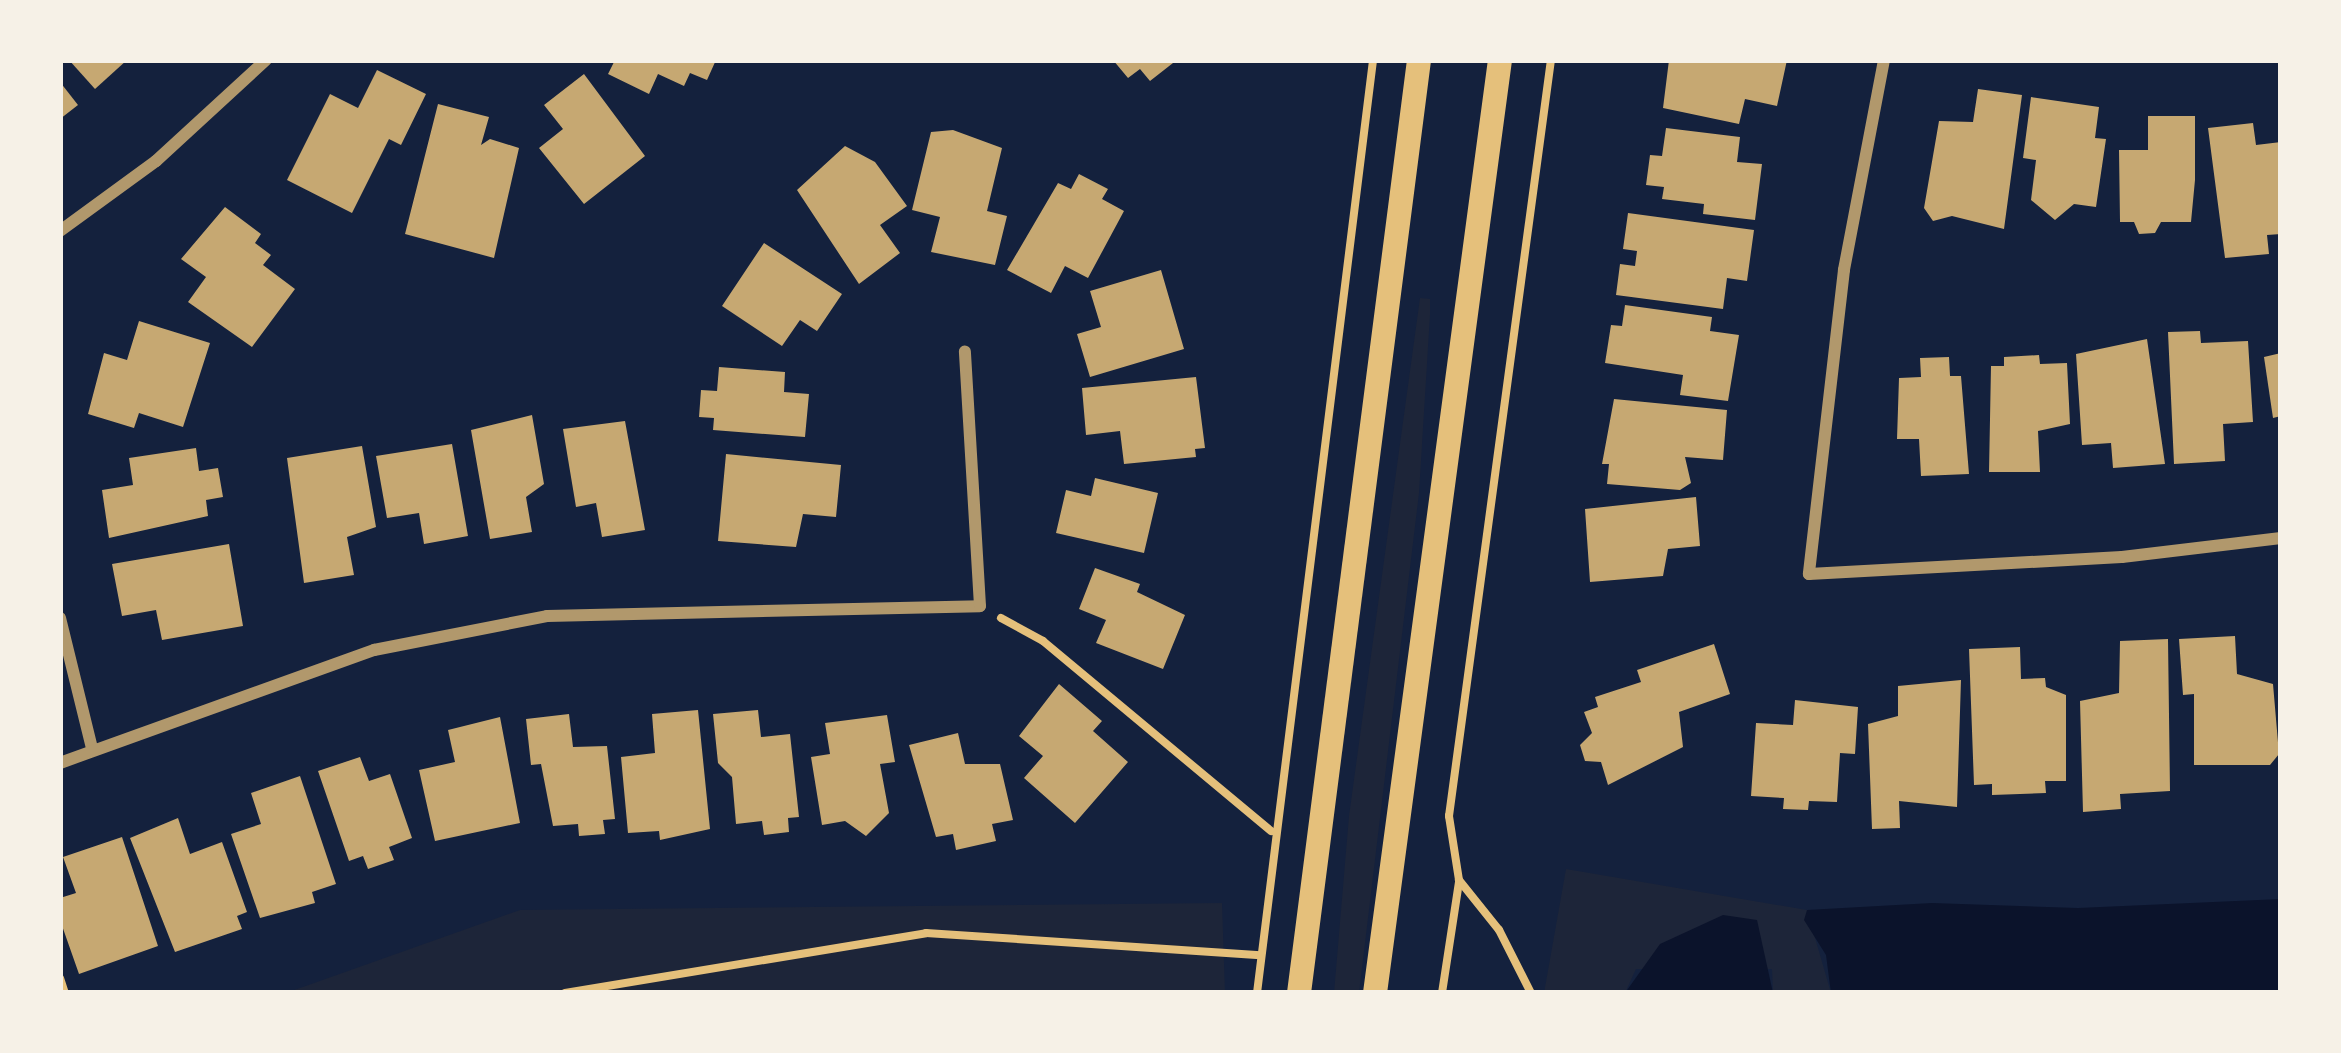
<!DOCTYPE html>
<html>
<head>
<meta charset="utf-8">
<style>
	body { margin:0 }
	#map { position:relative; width:2341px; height:1053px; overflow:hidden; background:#14213d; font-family:Helvetica,sans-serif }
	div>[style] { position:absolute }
	.green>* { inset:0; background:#1d2539 }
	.water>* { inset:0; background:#0b132b }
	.building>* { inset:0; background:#c6a872 }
	.path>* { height:8px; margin:-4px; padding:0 4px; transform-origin:4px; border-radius:4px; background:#e5c07b }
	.minor>* { height:12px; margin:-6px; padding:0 6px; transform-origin:6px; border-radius:6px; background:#b1986c }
	.secondary>* { height:24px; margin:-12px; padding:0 12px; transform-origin:12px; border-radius:12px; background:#e5c07b }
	span { translate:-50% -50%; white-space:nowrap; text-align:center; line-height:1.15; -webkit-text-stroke:12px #f6f1e7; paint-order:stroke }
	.frame { position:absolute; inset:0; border:63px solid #f6f1e7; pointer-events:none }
</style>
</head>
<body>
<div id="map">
	<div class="green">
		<div style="clip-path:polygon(1420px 298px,1430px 299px,1430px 315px,1419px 493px,1359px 993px,1334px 993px,1349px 816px)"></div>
		<div style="clip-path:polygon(1566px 869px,1807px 910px,1831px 993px,1773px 993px,1772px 969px,1636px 969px,1625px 993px,1544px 993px)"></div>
		<div style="clip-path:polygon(1222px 903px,1225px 993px,286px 993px,520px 910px)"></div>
	</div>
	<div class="water">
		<div style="clip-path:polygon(2281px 899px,2281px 993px,1831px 993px,1826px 955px,1804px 920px,1807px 910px,1932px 903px,2078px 908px)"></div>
		<div style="clip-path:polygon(1723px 915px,1757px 920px,1773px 993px,1625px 993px,1660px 944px)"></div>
	</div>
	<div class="building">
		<div style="clip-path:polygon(69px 60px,127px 60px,95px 89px)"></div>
		<div style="clip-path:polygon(615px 60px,716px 60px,707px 80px,690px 73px,684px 86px,658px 74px,649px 94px,608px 74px)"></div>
		<div style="clip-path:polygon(1113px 60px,1171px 60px,1173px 63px,1150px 81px,1140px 69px,1128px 78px)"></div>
		<div style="clip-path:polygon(1669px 60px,1787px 60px,1777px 106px,1745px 99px,1739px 124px,1663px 108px)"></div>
		<div style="clip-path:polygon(377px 70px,426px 94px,401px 145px,389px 139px,352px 213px,287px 180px,330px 94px,358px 108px)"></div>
		<div style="clip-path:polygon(584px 74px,645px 156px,584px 204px,539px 148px,563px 129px,544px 105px)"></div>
		<div style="clip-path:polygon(60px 82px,78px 105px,60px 119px)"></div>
		<div style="clip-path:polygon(1978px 89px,2022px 95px,2004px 229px,1952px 216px,1933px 221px,1924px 208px,1939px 121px,1973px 122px)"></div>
		<div style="clip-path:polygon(2031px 97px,2099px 107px,2095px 138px,2106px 139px,2096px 207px,2074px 204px,2055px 220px,2031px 200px,2036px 160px,2023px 158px)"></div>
		<div style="clip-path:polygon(438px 104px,489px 117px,481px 145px,490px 139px,519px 148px,494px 258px,405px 234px)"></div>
		<div style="clip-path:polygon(2148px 116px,2195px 116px,2195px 180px,2191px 222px,2161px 222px,2155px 233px,2139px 234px,2134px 222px,2120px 222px,2119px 150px,2148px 150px)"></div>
		<div style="clip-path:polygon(2253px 123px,2256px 145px,2281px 142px,2281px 234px,2267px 235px,2269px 254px,2225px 258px,2208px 128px)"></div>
		<div style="clip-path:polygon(1666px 128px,1740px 137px,1737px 162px,1762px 164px,1755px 220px,1703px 214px,1704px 204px,1662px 199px,1664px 187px,1646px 185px,1650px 155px,1662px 156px)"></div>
		<div style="clip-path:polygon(953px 130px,1002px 148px,987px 211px,1007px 216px,995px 265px,931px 252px,940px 217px,912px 210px,931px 132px)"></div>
		<div style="clip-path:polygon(845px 146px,875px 162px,907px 206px,880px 225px,900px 253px,859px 284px,797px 190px)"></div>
		<div style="clip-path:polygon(1079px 174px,1108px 189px,1102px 199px,1124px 211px,1088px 278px,1065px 266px,1051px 293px,1007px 270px,1058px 183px,1071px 189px)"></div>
		<div style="clip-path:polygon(225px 207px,261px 234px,255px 243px,271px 255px,263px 265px,295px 289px,252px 347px,188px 302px,206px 277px,181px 259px)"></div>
		<div style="clip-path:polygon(1628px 213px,1754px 230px,1747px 281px,1727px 278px,1723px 309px,1616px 295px,1620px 264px,1635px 266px,1637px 251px,1623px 249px)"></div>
		<div style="clip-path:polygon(764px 243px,842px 294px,817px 331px,800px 320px,782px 346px,722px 306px)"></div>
		<div style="clip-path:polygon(1161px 270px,1184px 349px,1090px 377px,1077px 334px,1101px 327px,1090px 291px)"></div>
		<div style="clip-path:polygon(1625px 305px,1712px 317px,1710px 331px,1739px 335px,1728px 401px,1680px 395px,1683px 375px,1605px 363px,1611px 325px,1622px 326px)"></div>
		<div style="clip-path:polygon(139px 321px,210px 343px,183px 427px,139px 413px,134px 428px,88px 414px,104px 353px,127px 360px)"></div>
		<div style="clip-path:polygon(2200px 331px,2201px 343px,2248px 341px,2253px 422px,2223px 424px,2225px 461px,2174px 464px,2168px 332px)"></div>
		<div style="clip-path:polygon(2147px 339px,2165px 464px,2113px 468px,2111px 443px,2082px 445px,2076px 354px)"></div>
		<div style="clip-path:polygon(2281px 353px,2281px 416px,2273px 418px,2264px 357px)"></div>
		<div style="clip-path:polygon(2039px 355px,2040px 364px,2067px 363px,2070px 424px,2038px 431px,2040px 472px,1989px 472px,1991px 366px,2004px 366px,2004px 357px)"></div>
		<div style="clip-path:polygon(1949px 357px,1950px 376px,1961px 376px,1969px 474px,1921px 476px,1919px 439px,1897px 439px,1899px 378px,1921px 377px,1920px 358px)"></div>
		<div style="clip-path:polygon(719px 367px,785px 372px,784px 392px,809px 394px,805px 437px,713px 430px,714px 418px,699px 417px,701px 390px,717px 391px)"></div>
		<div style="clip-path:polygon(1196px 377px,1205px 448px,1195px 449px,1196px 457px,1124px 464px,1120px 431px,1086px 435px,1082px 388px)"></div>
		<div style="clip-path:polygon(1614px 399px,1727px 410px,1723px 460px,1685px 457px,1691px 483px,1680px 490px,1607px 484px,1609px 464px,1602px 464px)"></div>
		<div style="clip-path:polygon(532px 415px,544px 484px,526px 497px,532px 532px,490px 539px,471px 430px)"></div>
		<div style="clip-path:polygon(625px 421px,645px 530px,602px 537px,596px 503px,576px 507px,563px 429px)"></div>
		<div style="clip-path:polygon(452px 444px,468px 536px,424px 544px,419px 513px,387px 518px,376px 456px)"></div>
		<div style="clip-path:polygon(362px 446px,376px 527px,347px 537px,354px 575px,304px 583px,287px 458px)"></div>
		<div style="clip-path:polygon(196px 448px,199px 471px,218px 468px,223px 497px,206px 500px,208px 516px,109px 538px,102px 490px,133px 485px,129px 458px)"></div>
		<div style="clip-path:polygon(726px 454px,841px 465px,836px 517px,803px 514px,796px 547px,718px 541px)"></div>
		<div style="clip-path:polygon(1095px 478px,1158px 493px,1144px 553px,1056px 533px,1066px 490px,1091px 496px)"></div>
		<div style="clip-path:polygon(1696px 497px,1700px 546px,1668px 549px,1663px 576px,1590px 582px,1585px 509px)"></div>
		<div style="clip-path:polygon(229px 544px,243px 626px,162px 640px,156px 610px,122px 616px,112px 564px)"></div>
		<div style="clip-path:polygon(1095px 568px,1140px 584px,1137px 592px,1185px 615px,1163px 669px,1096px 643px,1106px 620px,1079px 609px)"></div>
		<div style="clip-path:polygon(2235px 636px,2237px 674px,2273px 684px,2279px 754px,2270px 765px,2194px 765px,2194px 694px,2183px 695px,2179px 639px)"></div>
		<div style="clip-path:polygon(2168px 639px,2170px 791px,2120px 794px,2121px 809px,2083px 812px,2080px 701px,2119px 693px,2120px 641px)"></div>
		<div style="clip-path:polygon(1714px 644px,1730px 694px,1679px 712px,1683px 747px,1608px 785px,1601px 762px,1585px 761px,1580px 745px,1592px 733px,1584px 712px,1598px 707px,1595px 697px,1641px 682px,1637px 670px)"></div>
		<div style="clip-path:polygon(2020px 647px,2021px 679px,2045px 678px,2046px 687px,2066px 695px,2066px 781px,2045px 781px,2046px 793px,1992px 795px,1992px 784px,1974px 785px,1969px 649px)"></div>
		<div style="clip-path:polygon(1961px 680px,1957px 807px,1899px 801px,1900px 828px,1872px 829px,1868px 724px,1898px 716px,1898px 686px)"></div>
		<div style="clip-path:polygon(1059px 684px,1102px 721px,1093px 731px,1128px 762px,1075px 823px,1024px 778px,1043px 756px,1019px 736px)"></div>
		<div style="clip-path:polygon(1795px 700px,1858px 707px,1855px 754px,1840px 753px,1837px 802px,1809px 801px,1808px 810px,1783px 809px,1784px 798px,1751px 796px,1756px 723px,1793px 725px)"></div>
		<div style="clip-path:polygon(698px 710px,710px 829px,660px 840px,659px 831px,628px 833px,621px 757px,655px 753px,652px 714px)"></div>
		<div style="clip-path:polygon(758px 710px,761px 737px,790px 734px,799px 817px,788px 818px,789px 832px,764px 835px,762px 821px,736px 824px,732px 777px,718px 763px,713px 714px)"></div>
		<div style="clip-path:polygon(569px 714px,573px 747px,607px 746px,615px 819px,603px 820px,605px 834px,579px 836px,578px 824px,553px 826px,541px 764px,531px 765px,526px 719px)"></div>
		<div style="clip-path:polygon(887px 715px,895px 762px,880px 764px,889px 813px,866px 836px,845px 821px,822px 825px,811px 757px,830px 754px,825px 723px)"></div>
		<div style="clip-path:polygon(500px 717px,520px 823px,435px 841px,419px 770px,455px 762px,448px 730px)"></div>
		<div style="clip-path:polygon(958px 733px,965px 764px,1000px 764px,1013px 820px,992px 824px,996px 841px,956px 850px,953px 834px,936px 837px,909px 745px)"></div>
		<div style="clip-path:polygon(360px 757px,369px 781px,390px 774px,412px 838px,389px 847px,394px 860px,368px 869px,363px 856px,349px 861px,318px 771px)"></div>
		<div style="clip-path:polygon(300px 776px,336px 884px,312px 892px,315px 903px,260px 918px,231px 834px,261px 824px,251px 793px)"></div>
		<div style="clip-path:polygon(178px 818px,190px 854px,222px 842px,247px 912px,237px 916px,242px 929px,175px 952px,130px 838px)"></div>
		<div style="clip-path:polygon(122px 837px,158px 946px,79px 974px,60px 920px,60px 898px,76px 893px,63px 857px)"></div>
	</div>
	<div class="path">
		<div style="left:1001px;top:618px;width:48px;rotate:28.7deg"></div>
		<div style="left:1043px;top:641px;width:297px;rotate:39.8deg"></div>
		<div style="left:60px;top:978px;width:16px;rotate:72deg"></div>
		<div style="left:565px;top:993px;width:366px;rotate:-9.4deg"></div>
		<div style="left:926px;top:933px;width:335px;rotate:3.8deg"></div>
		<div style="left:1257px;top:993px;width:940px;rotate:-82.91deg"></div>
		<div style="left:1442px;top:993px;width:112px;rotate:-81.3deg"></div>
		<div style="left:1531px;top:993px;width:71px;rotate:-116.9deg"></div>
		<div style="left:1499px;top:930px;width:64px;rotate:-128.7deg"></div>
		<div style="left:1459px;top:880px;width:65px;rotate:-98.9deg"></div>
		<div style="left:1449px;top:816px;width:763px;rotate:-82.32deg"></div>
	</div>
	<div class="minor">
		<div style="left:1884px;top:60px;width:214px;rotate:100.8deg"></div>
		<div style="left:1844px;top:270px;width:306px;rotate:96.6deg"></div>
		<div style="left:1809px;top:574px;width:313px;rotate:-3.1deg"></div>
		<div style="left:2122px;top:557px;width:160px;rotate:-6.8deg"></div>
		<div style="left:60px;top:231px;width:119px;rotate:-36.1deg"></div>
		<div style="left:156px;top:161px;width:149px;rotate:-42.6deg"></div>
		<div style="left:60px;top:618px;width:134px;rotate:76.2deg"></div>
		<div style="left:60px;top:763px;width:334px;rotate:-19.8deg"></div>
		<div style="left:374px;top:650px;width:176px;rotate:-11.1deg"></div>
		<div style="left:547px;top:616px;width:433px;rotate:-1.3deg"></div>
		<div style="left:980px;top:606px;width:255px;rotate:-93.4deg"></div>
	</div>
	<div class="secondary">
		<div style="left:1299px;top:993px;width:941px;rotate:-82.67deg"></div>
		<div style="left:1375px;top:993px;width:941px;rotate:-82.37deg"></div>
	</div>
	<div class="frame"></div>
</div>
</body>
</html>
